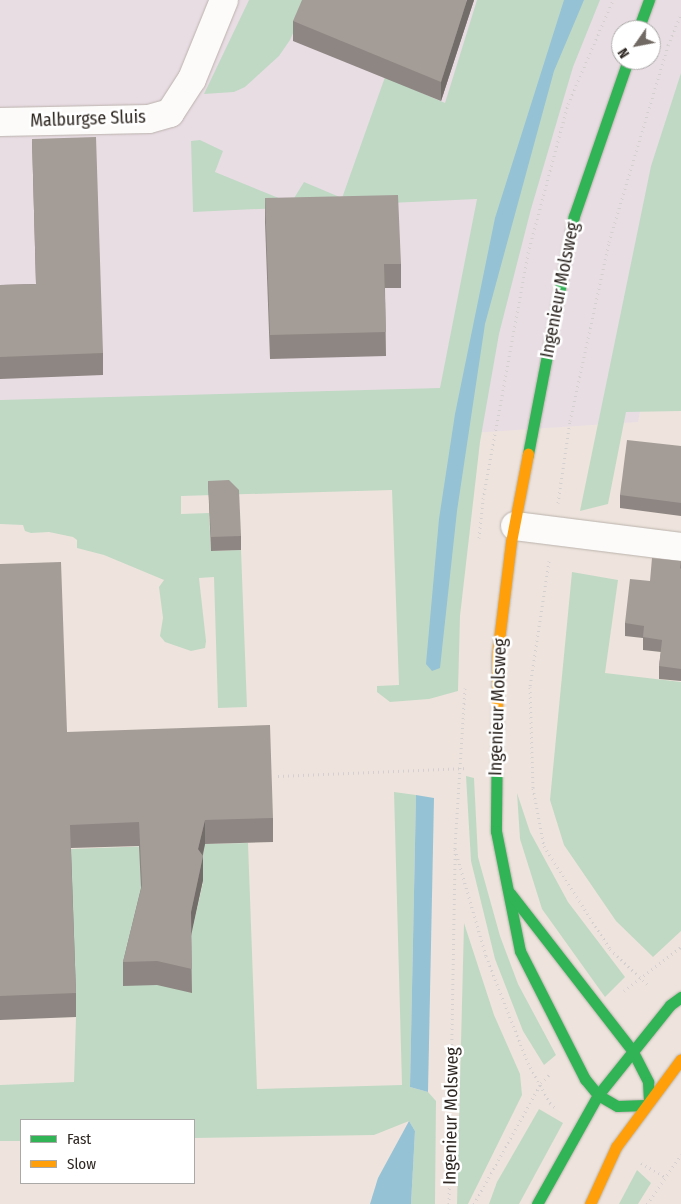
<!DOCTYPE html>
<html>
<head>
<meta charset="utf-8">
<style>
	body { margin:0 }
	#map { position:relative; width:681px; height:1204px; overflow:hidden; background:#eee4dd; font-family:"Fira Sans Condensed",sans-serif }
	div>[style] { position:absolute }
	.industrial>* { inset:0; background:#e9dde4 }
	.green>* { inset:0; background:#c0d9c5 }
	.water>* { inset:0; background:#96c2d5 }
	.path>* { height:3px; margin-top:-1.5px; transform-origin:0; background:repeating-linear-gradient(90deg,#d4d0cf 0 1px,transparent 0 5px) }
	.roads { filter:drop-shadow(0 0 1px #bab2ac) drop-shadow(0 0 1px #bab2ac) }
	.street>* { height:28px; margin:-14px; padding:0 14px; transform-origin:14px; border-radius:14px; background:#fcfbfa }
	.fast>* { height:11px; margin:-5.5px; padding:0 5.5px; transform-origin:5.5px; border-radius:5.5px; background:#30b455 }
	.slow>* { height:11px; margin:-5.5px; padding:0 5.5px; transform-origin:5.5px; border-radius:5.5px; background:#ff9f0a }
	.wall>* { inset:0; background:#8d8682 }
	.shaded-wall>* { inset:0; background:#736d6a }
	.building>* { inset:0; background:#a49c97 }
	span { translate:-50% -50%; white-space:nowrap; text-align:center; line-height:1.15; -webkit-text-stroke:5px #fff; paint-order:stroke }
	.street-label { font-size:18px; color:#2e2722 }
	.legend { position:absolute; left:20px; top:1119px; width:175px; height:65px; box-sizing:border-box; background:#fff; border:1px solid #aba9a7; margin:0; padding:6px 9px; list-style:none; font-size:15px; color:#2e2722 }
	.legend li { display:flex; align-items:center; gap:10px; height:25px }
	.legend b { width:25px; border:1px solid #aba9a7 }
	.north { position:absolute; left:611px; top:20px; width:50px; height:50px; box-sizing:border-box; background:#fff; border:1px solid #aba9a7; border-radius:50%; rotate:237deg; font-size:14px; font-weight:700; line-height:20px; text-align:center; color:#2e2722 }
	.north::after { content:''; display:block; margin:auto; width:18px; height:22px; background:#716963; clip-path:polygon(50% 0,100% 100%,50% 72%,0 100%) }
</style>
</head>
<body>
<div id="map">
	<div class="industrial">
		<div style="clip-path:polygon(evenodd,0 0,681px 0,681px 209px,638px 422px,0 464px,0 0,621px 30px,651px 30px,651px 60px,621px 60px,621px 30px)"></div>
	</div>
	<div class="green">
		<div style="clip-path:polygon(249px 0,308px 0,290px 40px,279px 56px,245px 87px,234px 92px,204px 94px)"></div>
		<div style="clip-path:polygon(477px 0,600px 0,573px 67px,531px 209px,499px 334px,480px 442px,460px 616px,458px 691px,429px 699px,390px 702px,377px 692px,377px 686px,399px 685px,392px 490px,181px 496px,181px 514px,209px 513px,211px 551px,241px 550px,247px 707px,218px 708px,214px 577px,199px 578px,206px 641px,205px 648px,191px 651px,165px 642px,160px 636px,163px 618px,159px 587px,164px 580px,104px 555px,77px 548px,77px 540px,73px 537px,49px 532px,31px 533px,25px 531px,23px 525px,0 524px,0 400px,440px 388px,477px 199px,193px 212px,191px 141px,200px 140px,223px 151px,215px 172px,291px 203px,304px 182px,342px 198px,385px 77px,445px 103px)"></div>
		<div style="clip-path:polygon(681px 73px,681px 411px,626px 412px,608px 504px,580px 511px,651px 166px)"></div>
		<div style="clip-path:polygon(572px 572px,618px 580px,605px 673px,681px 682px,681px 931px,653px 957px,616px 921px,564px 845px,550px 800px)"></div>
		<div style="clip-path:polygon(466px 776px,474px 778px,478px 857px,500px 936px,518px 984px,556px 1055px,544px 1065px,523px 1031px,495px 959px,471px 861px)"></div>
		<div style="clip-path:polygon(394px 792px,416px 795px,410px 1087px,428px 1092px,436px 1101px,435px 1204px,411px 1204px,415px 1131px,409px 1121px,374px 1135px,194px 1138px,194px 1120px,21px 1120px,21px 1141px,0 1141px,0 1085px,74px 1082px,76px 1017px,70px 849px,181px 845px,141px 868px,142px 909px,191px 935px,203px 882px,198px 875px,205px 844px,248px 843px,257px 1089px,402px 1085px)"></div>
		<div style="clip-path:polygon(517px 793px,530px 832px,568px 902px,625px 977px,605px 997px,542px 909px,520px 839px)"></div>
		<div style="clip-path:polygon(464px 923px,494px 1015px,520px 1074px,522px 1095px,468px 1204px,457px 1204px)"></div>
		<div style="clip-path:polygon(539px 1109px,563px 1123px,519px 1204px,489px 1204px,497px 1182px)"></div>
		<div style="clip-path:polygon(637px 1170px,651px 1183px,638px 1204px,619px 1204px)"></div>
	</div>
	<div class="water">
		<div style="clip-path:polygon(564px 0,584px 0,554px 71px,485px 324px,457px 511px,440px 668px,432px 671px,426px 664px,439px 519px,455px 414px,495px 218px)"></div>
		<div style="clip-path:polygon(416px 795px,434px 798px,428px 1092px,410px 1087px)"></div>
		<div style="clip-path:polygon(409px 1121px,415px 1131px,411px 1204px,370px 1204px,378px 1178px)"></div>
	</div>
	<div class="path">
		<div style="left:558px;top:503px;width:83px;rotate:-81.7deg"></div>
		<div style="left:570px;top:421px;width:183px;rotate:-77.7deg"></div>
		<div style="left:609px;top:242px;width:206px;rotate:-73.3deg"></div>
		<div style="left:668px;top:45px;width:34px;rotate:-67deg"></div>
		<div style="left:479px;top:538px;width:39px;rotate:-84deg"></div>
		<div style="left:483px;top:499px;width:250px;rotate:-79.6deg"></div>
		<div style="left:528px;top:253px;width:154px;rotate:-75deg"></div>
		<div style="left:568px;top:104px;width:113px;rotate:-66.6deg"></div>
		<div style="left:549px;top:561px;width:127px;rotate:98.6deg"></div>
		<div style="left:530px;top:687px;width:101px;rotate:88.3deg"></div>
		<div style="left:533px;top:788px;width:59px;rotate:79.3deg"></div>
		<div style="left:544px;top:846px;width:122px;rotate:57.3deg"></div>
		<div style="left:610px;top:949px;width:54px;rotate:43.5deg"></div>
		<div style="left:465px;top:688px;width:161px;rotate:93.6deg"></div>
		<div style="left:455px;top:849px;width:111px;rotate:73.8deg"></div>
		<div style="left:486px;top:956px;width:115px;rotate:68.6deg"></div>
		<div style="left:528px;top:1063px;width:46px;rotate:61.2deg"></div>
		<div style="left:550px;top:1103px;width:8px;rotate:40deg"></div>
		<div style="left:278px;top:776px;width:189px;rotate:-2.4deg"></div>
		<div style="left:624px;top:991px;width:72px;rotate:-37.7deg"></div>
		<div style="left:641px;top:1163px;width:28px;rotate:30deg"></div>
		<div style="left:449px;top:1204px;width:352px;rotate:-89deg"></div>
		<div style="left:474px;top:1204px;width:138px;rotate:-61deg"></div>
		<div style="left:541px;top:1083px;width:13px;rotate:-45deg"></div>
		<div style="left:647px;top:1204px;width:60px;rotate:-55.2deg"></div>
	</div>
	<div class="roads">
		<div class="street">
			<div style="left:0;top:122px;width:149px;rotate:-1.2deg"></div>
			<div style="left:149px;top:119px;width:22px;rotate:-16deg"></div>
			<div style="left:170px;top:113px;width:40px;rotate:-57.1deg"></div>
			<div style="left:192px;top:79px;width:85px;rotate:-67.9deg"></div>
			<div style="left:515px;top:526px;width:167px;rotate:7.2deg"></div>
		</div>
		<div class="fast">
			<div style="left:638px;top:30px;width:32px;rotate:-70deg"></div>
			<div style="left:528px;top:454px;width:242px;rotate:-79.1deg"></div>
			<div style="left:574px;top:216px;width:165px;rotate:-70.9deg"></div>
			<div style="left:497px;top:727px;width:104px;rotate:90.6deg"></div>
			<div style="left:496px;top:831px;width:122px;rotate:78.7deg"></div>
			<div style="left:520px;top:951px;width:144px;rotate:63.1deg"></div>
			<div style="left:585px;top:1079px;width:21px;rotate:51deg"></div>
			<div style="left:598px;top:1095px;width:22px;rotate:30deg"></div>
			<div style="left:617px;top:1106px;width:29px;rotate:-2deg"></div>
			<div style="left:510px;top:893px;width:199px;rotate:52.2deg"></div>
			<div style="left:632px;top:1050px;width:36px;rotate:63deg"></div>
			<div style="left:648px;top:1082px;width:19px;rotate:87deg"></div>
			<div style="left:537px;top:1204px;width:125px;rotate:-60.8deg"></div>
			<div style="left:598px;top:1095px;width:115px;rotate:-51.3deg"></div>
			<div style="left:670px;top:1005px;width:14px;rotate:-36deg"></div>
		</div>
		<div class="slow">
			<div style="left:497px;top:727px;width:71px;rotate:-90deg"></div>
			<div style="left:497px;top:656px;width:115px;rotate:-83deg"></div>
			<div style="left:511px;top:542px;width:90px;rotate:-79.1deg"></div>
			<div style="left:590px;top:1204px;width:63px;rotate:-65.5deg"></div>
			<div style="left:616px;top:1147px;width:109px;rotate:-53.5deg"></div>
		</div>
	</div>
	<div class="wall">
		<div style="clip-path:polygon(474px 0,441px 101px,293px 41px,293px 21px)"></div>
		<div style="clip-path:polygon(32px 139px,103px 353px,103px 375px,0 379px,0 285px,36px 284px)"></div>
		<div style="clip-path:polygon(265px 198px,401px 264px,401px 288px,385px 288px,386px 356px,270px 359px,265px 222px)"></div>
		<div style="clip-path:polygon(681px 446px,681px 516px,620px 508px,620px 495px)"></div>
		<div style="clip-path:polygon(208px 481px,241px 536px,241px 550px,211px 551px)"></div>
		<div style="clip-path:polygon(681px 561px,681px 681px,659px 679px,659px 666px,661px 652px,643px 650px,643px 638px,625px 636px,625px 623px,650px 581px)"></div>
		<div style="clip-path:polygon(0 564px,67px 732px,273px 818px,273px 842px,205px 844px,203px 855px,203px 880px,191px 933px,192px 993px,157px 985px,123px 986px,123px 962px,141px 888px,139px 846px,71px 848px,76px 993px,76px 1017px,0 1020px)"></div>
	</div>
	<div class="shaded-wall">
		<div style="clip-path:polygon(467px 0,474px 0,441px 101px,441px 82px)"></div>
		<div style="clip-path:polygon(205px 820px,205px 844px,198px 873px,198px 849px)"></div>
		<div style="clip-path:polygon(203px 856px,203px 880px,191px 936px,191px 912px)"></div>
	</div>
	<div class="building">
		<div style="clip-path:polygon(302px 0,467px 0,441px 82px,293px 21px)"></div>
		<div style="clip-path:polygon(96px 137px,103px 353px,0 357px,0 285px,36px 284px,32px 139px)"></div>
		<div style="clip-path:polygon(398px 195px,401px 264px,384px 264px,386px 332px,270px 335px,265px 198px)"></div>
		<div style="clip-path:polygon(627px 440px,681px 446px,681px 503px,620px 495px)"></div>
		<div style="clip-path:polygon(229px 480px,239px 490px,241px 536px,211px 537px,208px 481px)"></div>
		<div style="clip-path:polygon(652px 558px,681px 561px,680px 568px,681px 569px,681px 669px,659px 666px,662px 640px,643px 637px,644px 626px,625px 623px,630px 579px,650px 581px)"></div>
		<div style="clip-path:polygon(61px 562px,67px 732px,270px 725px,273px 818px,205px 820px,198px 849px,203px 856px,191px 912px,192px 969px,157px 961px,123px 962px,142px 885px,139px 822px,70px 825px,76px 993px,0 996px,0 564px)"></div>
	</div>
	<div class="street-label">
		<span style="left:88px;top:119px;rotate:-2deg">Malburgse Sluis</span>
		<span style="left:560px;top:290px;rotate:-79deg">Ingenieur Molsweg</span>
		<span style="left:498px;top:707px;rotate:-88deg">Ingenieur Molsweg</span>
		<span style="left:451px;top:1116px;rotate:-89deg">Ingenieur Molsweg</span>
	</div>
	<ul class="legend">
	<li><b style="height:6px;background:#30b455"></b>Fast</li>
	<li><b style="height:6px;background:#ff9f0a"></b>Slow</li>
	</ul>
	<div class="north">N</div>
</div>
</body>
</html>
